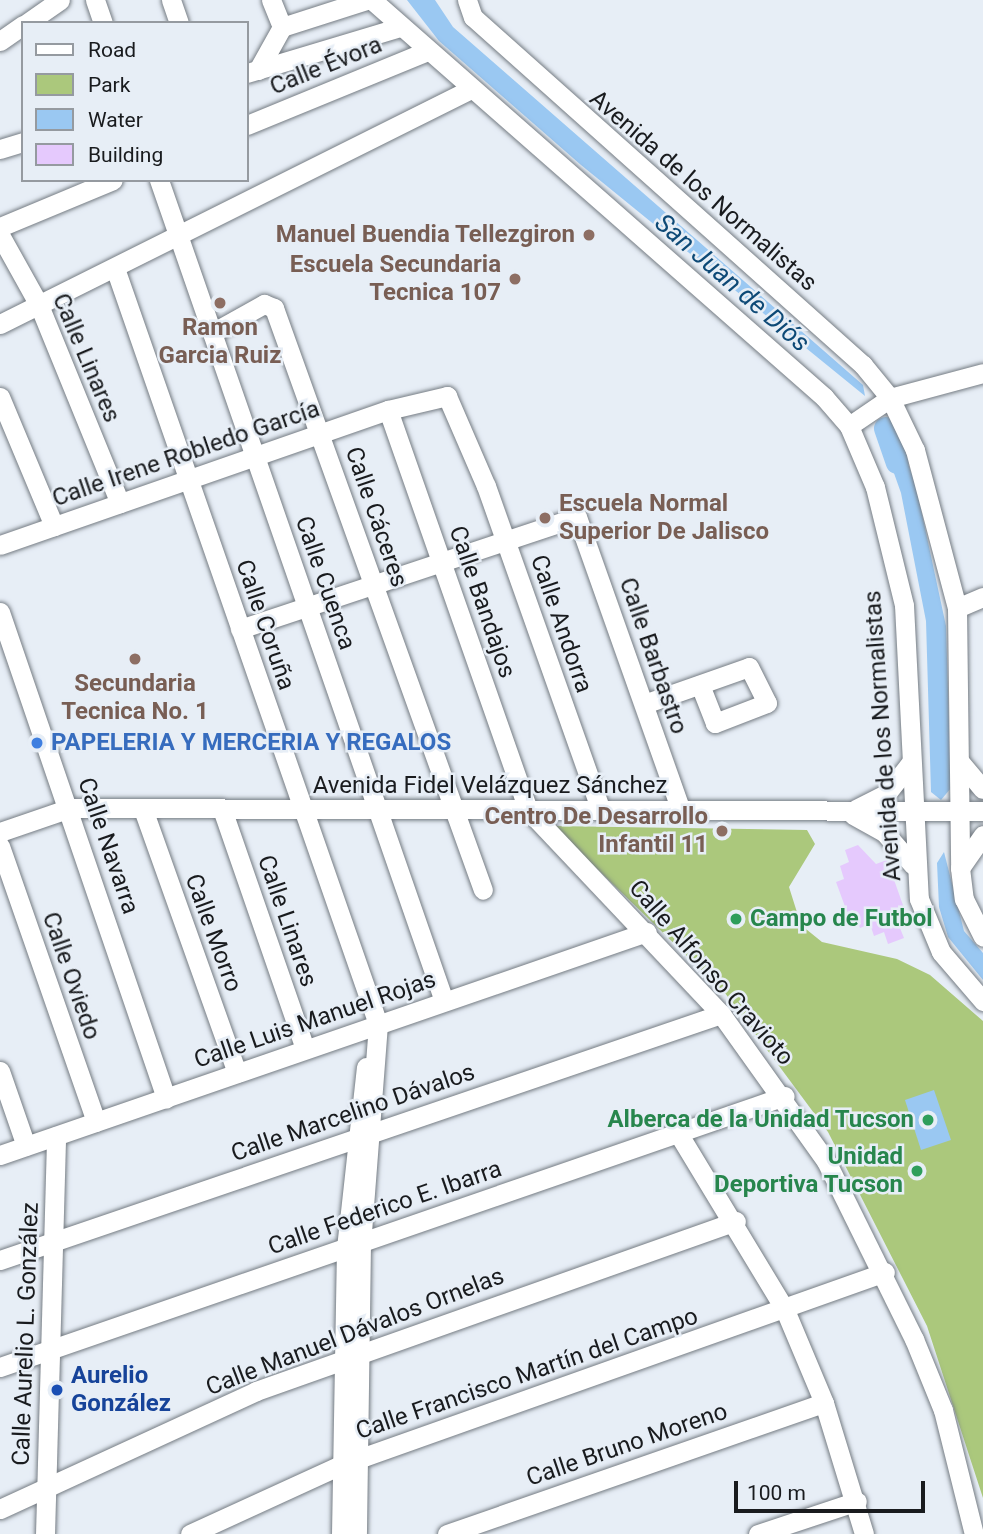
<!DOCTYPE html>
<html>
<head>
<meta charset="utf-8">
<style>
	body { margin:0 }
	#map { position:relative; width:983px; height:1534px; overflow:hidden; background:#e7eef6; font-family:Roboto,sans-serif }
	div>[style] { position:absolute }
	.green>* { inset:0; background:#abc87c }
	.water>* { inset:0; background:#9ac8f2 }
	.river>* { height:23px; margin:-11.5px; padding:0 11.5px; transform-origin:11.5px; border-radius:11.5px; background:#9ac8f2 }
	.building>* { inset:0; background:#e5c9fd }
	.roads { filter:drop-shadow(0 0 2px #757c83) drop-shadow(0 0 2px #757c83) }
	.minor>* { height:19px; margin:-9.5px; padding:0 9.5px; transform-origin:9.5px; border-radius:9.5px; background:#fff }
	.dots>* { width:19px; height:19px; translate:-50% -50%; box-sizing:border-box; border:4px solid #e7eef6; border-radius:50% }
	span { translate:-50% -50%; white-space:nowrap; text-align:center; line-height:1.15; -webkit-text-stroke:5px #e7eef6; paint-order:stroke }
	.street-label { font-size:24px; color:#191b1e }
	.education-label { font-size:24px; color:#785e54; font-weight:700 }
	.right { translate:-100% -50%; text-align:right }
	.left { translate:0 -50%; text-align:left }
	.shop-label { font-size:24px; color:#366cbe; font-weight:700 }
	.leisure-label { font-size:24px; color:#27864d; font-weight:700 }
	.transit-label { font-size:24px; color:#164399; font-weight:700 }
	.water-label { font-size:26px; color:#0d4976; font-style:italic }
	.legend { position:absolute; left:21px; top:21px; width:228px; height:161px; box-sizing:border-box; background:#e7eef6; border:2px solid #959aa0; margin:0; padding:9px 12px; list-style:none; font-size:21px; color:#191b1e }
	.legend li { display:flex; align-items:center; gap:14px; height:35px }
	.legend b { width:35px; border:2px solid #959aa0 }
	.scale { position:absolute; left:734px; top:1481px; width:191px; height:32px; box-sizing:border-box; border:4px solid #191b1e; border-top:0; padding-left:9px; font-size:21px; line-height:24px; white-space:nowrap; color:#191b1e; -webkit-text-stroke:5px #e7eef6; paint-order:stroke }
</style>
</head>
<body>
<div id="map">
	<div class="green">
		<div style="clip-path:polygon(553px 826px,807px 830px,815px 844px,789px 887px,801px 925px,822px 942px,897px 959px,930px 975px,983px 1021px,983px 1498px,927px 1326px,828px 1132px,725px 993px)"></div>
	</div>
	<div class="water">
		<div style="clip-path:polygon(407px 0,435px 0,453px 27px,863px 385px,865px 396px,581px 165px,439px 41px)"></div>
		<div style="clip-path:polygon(887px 432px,899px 438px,916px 486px,946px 626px,951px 788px,941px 800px,931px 792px,926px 621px,901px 493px,884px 445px)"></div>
		<div style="clip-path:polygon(944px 852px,964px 931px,983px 953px,983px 980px,948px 937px,939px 907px,937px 863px)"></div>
		<div style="clip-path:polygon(934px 1090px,951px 1140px,921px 1150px,905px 1100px)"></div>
	</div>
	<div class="river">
		<div style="left:885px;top:428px;width:36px;rotate:71deg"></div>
	</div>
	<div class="building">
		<div style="clip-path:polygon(858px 845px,876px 864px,887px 860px,910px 925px,900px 928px,904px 938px,888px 944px,884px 932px,874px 936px,870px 924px,860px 928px,853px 910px,847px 912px,836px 882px,844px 879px,840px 866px,849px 862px,845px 850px)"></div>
	</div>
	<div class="roads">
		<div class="minor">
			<div style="left:95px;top:0;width:24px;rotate:71deg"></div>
			<div style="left:171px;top:0;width:24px;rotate:71deg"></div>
			<div style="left:372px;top:0;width:602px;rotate:41.29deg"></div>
			<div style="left:824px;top:397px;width:38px;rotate:49deg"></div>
			<div style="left:849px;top:426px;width:66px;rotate:66.9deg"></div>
			<div style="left:875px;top:487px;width:122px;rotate:76.2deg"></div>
			<div style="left:904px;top:605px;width:294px;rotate:87.1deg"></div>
			<div style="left:919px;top:899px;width:57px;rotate:67.5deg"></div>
			<div style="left:941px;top:952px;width:65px;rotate:49.4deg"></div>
			<div style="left:467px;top:0;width:18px;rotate:71deg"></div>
			<div style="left:473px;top:17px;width:523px;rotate:41.74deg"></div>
			<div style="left:863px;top:365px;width:43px;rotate:50.7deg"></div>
			<div style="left:890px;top:398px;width:58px;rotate:64.3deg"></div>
			<div style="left:915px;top:450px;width:163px;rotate:75.1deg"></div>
			<div style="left:957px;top:608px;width:260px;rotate:89.3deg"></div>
			<div style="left:960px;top:868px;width:31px;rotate:83deg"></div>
			<div style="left:964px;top:899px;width:42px;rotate:63.4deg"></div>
			<div style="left:27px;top:23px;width:40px;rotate:-34.9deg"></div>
			<div style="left:282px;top:27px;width:88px;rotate:-17.8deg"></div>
			<div style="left:0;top:41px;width:28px;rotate:-35deg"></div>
			<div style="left:258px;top:70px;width:49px;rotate:-60.8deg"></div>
			<div style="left:282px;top:27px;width:29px;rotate:-112deg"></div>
			<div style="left:247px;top:73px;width:160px;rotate:-16.7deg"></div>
			<div style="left:247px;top:125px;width:192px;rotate:-22.3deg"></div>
			<div style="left:0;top:149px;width:24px;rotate:-17deg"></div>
			<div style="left:159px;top:180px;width:869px;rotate:70.86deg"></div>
			<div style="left:0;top:227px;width:122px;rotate:-22.6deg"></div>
			<div style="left:0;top:235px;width:80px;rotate:60.9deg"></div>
			<div style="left:39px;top:305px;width:214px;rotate:67.8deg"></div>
			<div style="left:115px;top:268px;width:800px;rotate:70.82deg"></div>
			<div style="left:378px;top:1024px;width:220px;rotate:94.4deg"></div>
			<div style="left:361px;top:1243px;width:291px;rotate:90.8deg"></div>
			<div style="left:0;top:324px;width:524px;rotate:-26.52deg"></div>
			<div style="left:212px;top:333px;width:60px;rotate:-29.1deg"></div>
			<div style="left:264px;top:304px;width:11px;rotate:22deg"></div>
			<div style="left:274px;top:308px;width:618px;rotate:70.25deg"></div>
			<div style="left:0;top:397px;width:140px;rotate:67.3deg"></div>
			<div style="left:388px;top:410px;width:424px;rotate:70.7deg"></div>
			<div style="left:528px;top:810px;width:281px;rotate:46.6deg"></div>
			<div style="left:721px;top:1014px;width:181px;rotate:54.5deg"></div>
			<div style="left:826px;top:1161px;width:199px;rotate:63.7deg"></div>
			<div style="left:914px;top:1339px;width:77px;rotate:67.8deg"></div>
			<div style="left:943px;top:1410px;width:128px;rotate:76deg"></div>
			<div style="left:849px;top:426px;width:50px;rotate:-34.3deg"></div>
			<div style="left:890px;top:398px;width:96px;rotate:-15deg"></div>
			<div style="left:0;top:545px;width:411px;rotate:-19.2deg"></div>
			<div style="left:388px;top:410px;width:61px;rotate:-13.3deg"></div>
			<div style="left:447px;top:396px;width:98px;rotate:66.6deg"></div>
			<div style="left:486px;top:486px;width:344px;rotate:70.5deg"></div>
			<div style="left:957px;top:608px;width:28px;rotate:-23deg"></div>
			<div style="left:0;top:612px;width:514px;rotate:71.14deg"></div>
			<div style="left:240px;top:629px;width:355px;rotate:-18.4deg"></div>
			<div style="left:577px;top:517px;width:312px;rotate:70.5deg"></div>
			<div style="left:644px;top:704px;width:111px;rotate:-19.4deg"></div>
			<div style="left:749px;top:667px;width:40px;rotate:63.4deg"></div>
			<div style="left:767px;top:703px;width:56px;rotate:159deg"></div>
			<div style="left:715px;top:723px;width:41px;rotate:-111.5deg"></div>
			<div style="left:960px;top:762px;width:35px;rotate:50deg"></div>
			<div style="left:143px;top:809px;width:280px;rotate:70.4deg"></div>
			<div style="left:222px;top:809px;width:254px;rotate:70.9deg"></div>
			<div style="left:856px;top:809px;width:35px;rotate:-27deg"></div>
			<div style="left:887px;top:793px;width:37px;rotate:-52deg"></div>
			<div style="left:853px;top:815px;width:35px;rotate:29deg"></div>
			<div style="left:884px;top:832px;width:44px;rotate:48.7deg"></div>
			<div style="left:0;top:832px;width:74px;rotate:-18.9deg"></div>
			<div style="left:70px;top:808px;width:913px;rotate:0.19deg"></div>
			<div style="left:0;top:846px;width:292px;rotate:70.8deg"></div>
			<div style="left:960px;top:868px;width:40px;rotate:-55.1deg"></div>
			<div style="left:0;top:1071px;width:79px;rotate:70.9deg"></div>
			<div style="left:678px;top:1133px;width:207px;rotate:58.8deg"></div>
			<div style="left:785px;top:1310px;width:101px;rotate:67.2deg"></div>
			<div style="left:824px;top:1403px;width:137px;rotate:73deg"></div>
			<div style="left:0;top:1155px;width:684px;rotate:-19.02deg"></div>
			<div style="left:0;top:1260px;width:762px;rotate:-18.84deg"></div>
			<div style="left:0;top:1367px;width:830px;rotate:-19.05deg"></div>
			<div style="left:0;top:1509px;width:282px;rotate:-24.7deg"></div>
			<div style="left:256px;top:1391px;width:509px;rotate:-19.5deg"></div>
			<div style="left:45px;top:1534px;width:398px;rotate:-88.4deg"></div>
			<div style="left:190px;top:1534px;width:166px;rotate:-24.6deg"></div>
			<div style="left:341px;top:1465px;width:577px;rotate:-19.53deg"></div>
			<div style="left:341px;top:1534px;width:286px;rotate:-89deg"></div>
			<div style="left:346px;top:1248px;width:182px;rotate:-83.7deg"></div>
			<div style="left:447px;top:1534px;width:399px;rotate:-19.2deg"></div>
			<div style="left:758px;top:1534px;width:104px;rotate:-18.4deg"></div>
		</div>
	</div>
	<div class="dots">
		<div style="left:589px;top:235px;background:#8d6e63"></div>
		<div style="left:515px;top:279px;background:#8d6e63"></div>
		<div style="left:220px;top:303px;background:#8d6e63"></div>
		<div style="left:545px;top:518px;background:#8d6e63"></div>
		<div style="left:135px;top:659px;background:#8d6e63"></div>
		<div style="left:37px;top:743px;background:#3f7fe0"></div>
		<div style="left:722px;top:831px;background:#8d6e63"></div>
		<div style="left:736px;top:919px;background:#2e9e5b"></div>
		<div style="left:928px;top:1120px;background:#2e9e5b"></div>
		<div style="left:917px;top:1171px;background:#2e9e5b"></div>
		<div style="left:57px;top:1390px;background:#1a4fb4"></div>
	</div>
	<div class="street-label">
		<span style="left:326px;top:66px;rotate:-22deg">Calle Évora</span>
		<span style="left:703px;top:191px;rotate:41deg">Avenida de los Normalistas</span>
		<span style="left:86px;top:358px;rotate:67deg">Calle Linares</span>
		<span style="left:186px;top:454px;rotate:-19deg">Calle Irene Robledo García</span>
		<span style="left:376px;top:517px;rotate:71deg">Calle Cáceres</span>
		<span style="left:325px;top:583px;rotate:71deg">Calle Cuenca</span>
		<span style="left:482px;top:602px;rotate:71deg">Calle Bandajos</span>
		<span style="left:561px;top:624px;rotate:71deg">Calle Andorra</span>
		<span style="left:265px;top:625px;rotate:71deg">Calle Coruña</span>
		<span style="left:653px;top:656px;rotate:71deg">Calle Barbastro</span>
		<span style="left:883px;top:736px;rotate:-94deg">Avenida de los Normalistas</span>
		<span style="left:490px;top:786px">Avenida Fidel Velázquez Sánchez</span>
		<span style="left:108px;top:846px;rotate:71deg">Calle Navarra</span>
		<span style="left:287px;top:921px;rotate:71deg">Calle Linares</span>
		<span style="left:213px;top:933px;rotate:70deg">Calle Morro</span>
		<span style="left:711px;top:973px;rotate:49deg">Calle Alfonso Cravioto</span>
		<span style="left:71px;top:976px;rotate:71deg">Calle Oviedo</span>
		<span style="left:315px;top:1020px;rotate:-19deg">Calle Luis Manuel Rojas</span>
		<span style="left:353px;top:1113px;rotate:-19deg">Calle Marcelino Dávalos</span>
		<span style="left:385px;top:1208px;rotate:-19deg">Calle Federico E. Ibarra</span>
		<span style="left:355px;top:1332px;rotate:-21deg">Calle Manuel Dávalos Ornelas</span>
		<span style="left:26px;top:1334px;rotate:-88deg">Calle Aurelio L. González</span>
		<span style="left:527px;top:1374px;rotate:-19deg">Calle Francisco Martín del Campo</span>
		<span style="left:627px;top:1445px;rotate:-19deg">Calle Bruno Moreno</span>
	</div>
	<div class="education-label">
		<span class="right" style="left:575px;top:235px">Manuel Buendia Tellezgiron</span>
		<span class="right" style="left:501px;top:279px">Escuela Secundaria<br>Tecnica 107</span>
		<span style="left:220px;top:342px">Ramon<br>Garcia Ruiz</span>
		<span class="left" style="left:559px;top:518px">Escuela Normal<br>Superior De Jalisco</span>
		<span style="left:135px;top:698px">Secundaria<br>Tecnica No. 1</span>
		<span class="right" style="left:708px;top:831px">Centro De Desarrollo<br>Infantil 11</span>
	</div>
	<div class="shop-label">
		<span class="left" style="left:51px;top:743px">PAPELERIA Y MERCERIA Y REGALOS</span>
	</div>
	<div class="leisure-label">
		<span class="left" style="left:750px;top:919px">Campo de Futbol</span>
		<span class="right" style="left:914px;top:1120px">Alberca de la Unidad Tucson</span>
		<span class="right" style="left:903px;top:1171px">Unidad<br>Deportiva Tucson</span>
	</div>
	<div class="transit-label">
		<span class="left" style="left:71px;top:1390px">Aurelio<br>González</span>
	</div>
	<div class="water-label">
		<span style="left:732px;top:283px;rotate:41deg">San Juan de Diós</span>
	</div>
	<ul class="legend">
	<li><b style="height:9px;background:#fff"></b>Road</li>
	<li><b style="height:19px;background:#abc87c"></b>Park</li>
	<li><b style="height:19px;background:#9ac8f2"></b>Water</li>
	<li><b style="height:19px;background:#e5c9fd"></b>Building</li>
	</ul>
	<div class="scale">100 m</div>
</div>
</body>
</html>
